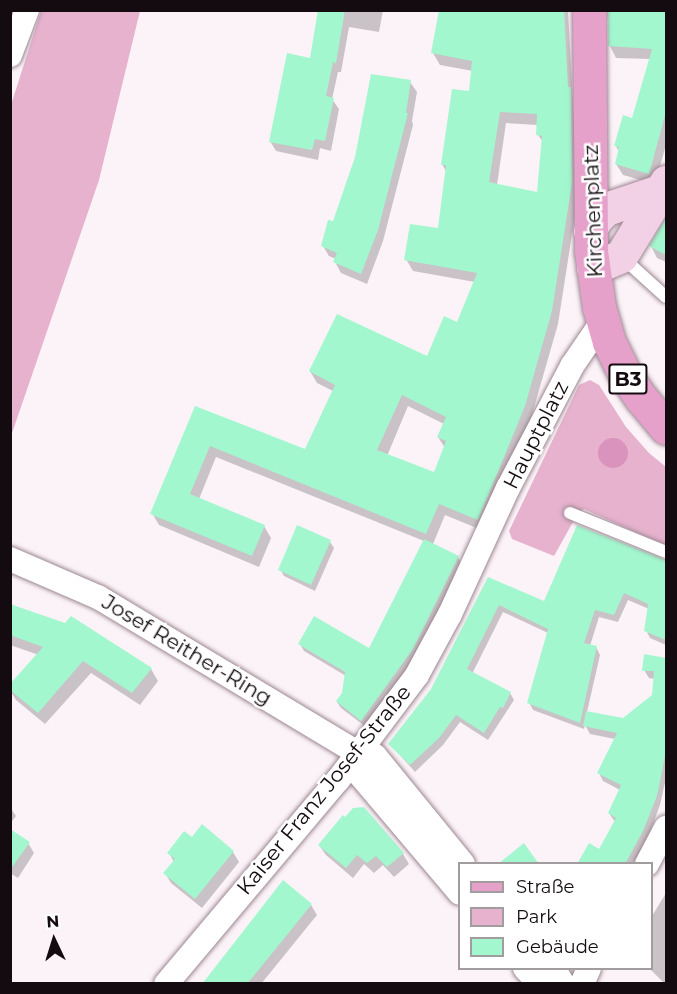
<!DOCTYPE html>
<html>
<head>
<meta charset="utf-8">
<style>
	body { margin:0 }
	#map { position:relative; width:677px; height:994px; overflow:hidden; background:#fcf3f8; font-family:Montserrat,sans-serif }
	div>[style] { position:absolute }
	.green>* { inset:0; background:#e6b2ce }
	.water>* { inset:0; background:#da93bc }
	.round { border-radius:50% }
	.shadow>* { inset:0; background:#0003 }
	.building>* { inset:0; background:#a3f7cf }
	.roads { filter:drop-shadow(0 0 2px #9c8792) drop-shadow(0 0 2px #9c8792) }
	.lane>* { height:12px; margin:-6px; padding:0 6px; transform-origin:6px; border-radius:6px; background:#fff }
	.street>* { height:24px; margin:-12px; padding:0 12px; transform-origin:12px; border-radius:12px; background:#fff }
	.secondary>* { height:33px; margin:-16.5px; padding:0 16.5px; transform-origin:16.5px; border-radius:16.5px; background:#f2d0e5 }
	.primary>* { height:33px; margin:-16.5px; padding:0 16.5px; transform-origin:16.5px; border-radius:16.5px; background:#e6a1cb }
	span { translate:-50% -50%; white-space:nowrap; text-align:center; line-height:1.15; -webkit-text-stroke:5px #fff; paint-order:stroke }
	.shield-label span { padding:2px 4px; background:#fff; border:2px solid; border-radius:4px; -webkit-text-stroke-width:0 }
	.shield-label { font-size:20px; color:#130b10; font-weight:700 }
	.street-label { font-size:21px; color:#130b10 }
	.frame { position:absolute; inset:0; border:12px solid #130b10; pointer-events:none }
	.legend { position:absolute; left:458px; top:862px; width:195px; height:108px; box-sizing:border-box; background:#fff; border:2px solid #a19d9f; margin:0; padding:8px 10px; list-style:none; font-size:18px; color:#130b10 }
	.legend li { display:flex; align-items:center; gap:12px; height:30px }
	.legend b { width:30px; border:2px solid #a19d9f }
	.north { position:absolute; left:24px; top:910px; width:60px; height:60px; -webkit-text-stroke:4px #fff; paint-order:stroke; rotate:356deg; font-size:16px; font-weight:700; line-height:24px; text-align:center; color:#130b10 }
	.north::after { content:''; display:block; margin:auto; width:21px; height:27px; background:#130b10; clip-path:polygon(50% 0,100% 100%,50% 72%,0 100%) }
</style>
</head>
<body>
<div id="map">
	<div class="green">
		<div style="clip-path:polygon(41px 11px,140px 11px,99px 180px,11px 436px,11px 105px)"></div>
		<div style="clip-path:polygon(590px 380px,599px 385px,626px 427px,649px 453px,666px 467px,666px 546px,584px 509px,578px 513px,554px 556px,512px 539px,509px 531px,579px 385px)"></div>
	</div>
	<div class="water">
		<div class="round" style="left:598px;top:438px;width:30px;height:30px"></div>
	</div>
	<div class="shadow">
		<div style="clip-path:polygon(317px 10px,383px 10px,379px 32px,349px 27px,341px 72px,338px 72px,332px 99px,339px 109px,331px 151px,320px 148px,318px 160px,276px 151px,270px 141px,311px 59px,319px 17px)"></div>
		<div style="clip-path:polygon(evenodd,440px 10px,568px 10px,578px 196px,558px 324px,531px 418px,484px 531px,445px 515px,433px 544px,458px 557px,462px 564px,416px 656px,366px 727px,341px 708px,337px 702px,344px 694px,346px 676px,304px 651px,300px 644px,369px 651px,424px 541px,216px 457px,199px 499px,264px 526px,271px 538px,259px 567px,159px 525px,152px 513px,196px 408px,305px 450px,333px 391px,317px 383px,310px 371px,428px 358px,458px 324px,475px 282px,413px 271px,406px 259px,439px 230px,447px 173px,442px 164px,470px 93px,473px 71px,440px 65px,433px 53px,440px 10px,506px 123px,538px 125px,538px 135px,543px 142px,538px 194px,497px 185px,506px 123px,440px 10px,408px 406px,444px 424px,438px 437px,445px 448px,435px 474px,387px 456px,408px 406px)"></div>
		<div style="clip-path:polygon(607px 10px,666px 10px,666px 145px,655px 184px,623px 175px,616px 164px,619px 152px,616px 146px,633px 120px,651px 59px,616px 58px,610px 46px)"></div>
		<div style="clip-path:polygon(410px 82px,417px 92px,412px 121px,413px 125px,383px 241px,367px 284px,341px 273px,335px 262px,336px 259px,329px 256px,323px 246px)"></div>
		<div style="clip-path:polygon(666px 220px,666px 262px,657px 258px,651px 246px)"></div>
		<div style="clip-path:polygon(298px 527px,330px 542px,334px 548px,315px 591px,284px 576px,280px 569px)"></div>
		<div style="clip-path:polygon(578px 527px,666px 564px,666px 645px,650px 638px,646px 630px,649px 609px,628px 600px,618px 622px,599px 617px,590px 646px,596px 647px,600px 655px,587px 712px,624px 719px,653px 696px,655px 679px,649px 678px,644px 670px,645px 656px,666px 660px,666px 778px,660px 805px,647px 840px,633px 864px,579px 864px,600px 851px,615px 822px,609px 813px,620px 790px,603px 781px,599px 773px,615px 739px,590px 734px,585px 725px,584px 729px,533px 710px,529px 702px,548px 633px,503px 612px,472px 674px,510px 693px,514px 700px,488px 740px,460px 722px,443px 745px,415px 772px,390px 744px,433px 689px,489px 579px,544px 603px)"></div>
		<div style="clip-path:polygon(10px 609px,65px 625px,71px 618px,151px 669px,158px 681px,140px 705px,91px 673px,45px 724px,16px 700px,10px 690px,39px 655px,10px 645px)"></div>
		<div style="clip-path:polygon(10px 807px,16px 816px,10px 824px)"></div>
		<div style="clip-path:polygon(345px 819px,403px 854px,409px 864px,394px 877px,383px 865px,374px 873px,364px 864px,353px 878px,326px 855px,319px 845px)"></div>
		<div style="clip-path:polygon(10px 831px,28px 843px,34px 853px,18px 878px,10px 873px)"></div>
		<div style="clip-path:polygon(192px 839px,233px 852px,239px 862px,202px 908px,171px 883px,165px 873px,174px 862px,169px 853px)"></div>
		<div style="clip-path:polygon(666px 893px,666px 984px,665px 984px,649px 968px,652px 968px,652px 916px)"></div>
		<div style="clip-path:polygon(311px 905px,317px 915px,261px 984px,204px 984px)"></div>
	</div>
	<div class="building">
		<div style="clip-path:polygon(318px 10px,345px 10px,336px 63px,333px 62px,326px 96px,334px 98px,325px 141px,315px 139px,312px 150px,269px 142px,287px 53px,310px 58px)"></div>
		<div style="clip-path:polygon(evenodd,439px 10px,564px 10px,568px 87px,571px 87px,572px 183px,552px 311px,525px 406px,478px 520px,439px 504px,426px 534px,210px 446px,190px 494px,265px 525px,252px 556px,150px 514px,195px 406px,305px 449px,335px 385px,309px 371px,337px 314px,427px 356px,444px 316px,457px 322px,477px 273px,404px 260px,410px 224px,438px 228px,446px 165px,441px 165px,452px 89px,469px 91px,472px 61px,431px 53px,439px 10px,500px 112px,537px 114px,536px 135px,542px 136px,537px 192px,489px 182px,500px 112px,439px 10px,402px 395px,446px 417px,437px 437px,446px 441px,434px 472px,377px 450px,402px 395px)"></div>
		<div style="clip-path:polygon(608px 10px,666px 10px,666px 112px,649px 174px,615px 164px,619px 147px,614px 146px,623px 115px,632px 118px,652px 49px,608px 46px)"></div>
		<div style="clip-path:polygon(371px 74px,411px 80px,406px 113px,408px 113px,378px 230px,361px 274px,333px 262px,337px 253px,321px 246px,328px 220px,333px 221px,355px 157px)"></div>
		<div style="clip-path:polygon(666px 217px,666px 255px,649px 246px)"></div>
		<div style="clip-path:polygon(297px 525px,331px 540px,311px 585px,278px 570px)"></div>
		<div style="clip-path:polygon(577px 525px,666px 560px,666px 640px,644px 631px,648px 604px,624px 593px,614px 615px,595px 610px,584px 643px,597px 646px,580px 723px,527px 703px,548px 629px,499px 605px,467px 669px,511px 692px,503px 708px,500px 707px,484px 733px,456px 715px,439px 738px,410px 765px,388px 744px,431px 689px,488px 577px,544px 601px)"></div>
		<div style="clip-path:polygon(424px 539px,459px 556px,413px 649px,361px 721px,336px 701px,342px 693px,345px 672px,298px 644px,314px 616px,369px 648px)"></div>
		<div style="clip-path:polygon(10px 604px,65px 623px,71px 616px,152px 668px,132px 693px,83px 661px,38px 713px,10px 690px,10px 684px,43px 647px,10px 635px)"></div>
		<div style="clip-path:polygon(644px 654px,666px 658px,666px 751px,657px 796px,643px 831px,625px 864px,577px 864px,589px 843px,599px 849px,616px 818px,608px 813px,621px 785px,597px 773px,617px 733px,583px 726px,586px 711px,623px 718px,652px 695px,654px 671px,642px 671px)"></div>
		<div style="clip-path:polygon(364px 807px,404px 853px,387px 867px,376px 856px,367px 863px,357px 855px,346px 868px,318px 845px,343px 815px,345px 817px,353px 808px)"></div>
		<div style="clip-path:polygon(202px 824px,234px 851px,195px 899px,163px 873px,175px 859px,167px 853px,184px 831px,192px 837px)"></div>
		<div style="clip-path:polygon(10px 829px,30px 842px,10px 870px)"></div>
		<div style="clip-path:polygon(524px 843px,539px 864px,498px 864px)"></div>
		<div style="clip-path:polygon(283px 880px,312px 904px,247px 984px,202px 984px)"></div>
	</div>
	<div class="roads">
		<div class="lane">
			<div style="left:622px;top:257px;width:59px;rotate:42.3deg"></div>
			<div style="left:570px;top:513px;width:104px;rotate:22.1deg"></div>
		</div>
		<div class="street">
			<div style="left:10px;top:55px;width:48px;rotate:-69.3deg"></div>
			<div style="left:10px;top:559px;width:96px;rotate:23.4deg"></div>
			<div style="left:98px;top:597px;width:303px;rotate:31deg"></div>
			<div style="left:358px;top:753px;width:17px;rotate:10deg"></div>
			<div style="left:375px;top:756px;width:139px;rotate:50.8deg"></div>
			<div style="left:358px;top:753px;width:23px;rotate:83deg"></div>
			<div style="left:361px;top:776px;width:153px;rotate:49.8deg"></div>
			<div style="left:647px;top:864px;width:41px;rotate:-62.2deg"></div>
			<div style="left:525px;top:968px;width:22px;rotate:47deg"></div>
			<div style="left:553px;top:968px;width:19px;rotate:58deg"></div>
			<div style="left:166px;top:984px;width:267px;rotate:-49.9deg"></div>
			<div style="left:338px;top:780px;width:131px;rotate:-53deg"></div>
			<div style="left:417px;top:675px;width:69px;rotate:-61.6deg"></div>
			<div style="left:450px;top:614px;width:139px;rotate:-65.3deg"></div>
			<div style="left:508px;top:488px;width:138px;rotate:-62.3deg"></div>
			<div style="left:572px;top:366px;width:53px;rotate:-55.7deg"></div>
			<div style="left:582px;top:984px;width:17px;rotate:-66deg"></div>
		</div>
		<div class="secondary">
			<div style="left:590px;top:231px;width:12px;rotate:-66deg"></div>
			<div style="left:595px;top:220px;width:16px;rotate:-45deg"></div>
			<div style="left:606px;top:209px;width:59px;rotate:-18.7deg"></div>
			<div style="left:593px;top:268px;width:30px;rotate:-23deg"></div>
			<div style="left:621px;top:256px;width:87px;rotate:-58.7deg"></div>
		</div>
		<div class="primary">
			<div style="left:589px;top:10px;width:241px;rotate:89.5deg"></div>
			<div style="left:591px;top:251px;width:57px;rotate:81.9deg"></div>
			<div style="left:599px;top:307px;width:36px;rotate:74deg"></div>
			<div style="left:609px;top:342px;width:34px;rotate:64deg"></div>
			<div style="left:624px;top:373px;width:30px;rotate:56deg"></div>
			<div style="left:641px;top:398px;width:39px;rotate:50deg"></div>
		</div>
	</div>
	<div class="shield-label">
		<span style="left:628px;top:379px">B3</span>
	</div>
	<div class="street-label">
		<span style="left:593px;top:211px;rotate:-92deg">Kirchenplatz</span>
		<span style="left:536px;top:435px;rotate:-63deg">Hauptplatz</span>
		<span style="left:187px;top:650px;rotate:31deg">Josef Reither-Ring</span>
		<span style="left:324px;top:790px;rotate:-51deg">Kaiser Franz Josef-Straße</span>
	</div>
	<div class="frame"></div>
	<ul class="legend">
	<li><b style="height:8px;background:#e6a1cb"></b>Straße</li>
	<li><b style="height:16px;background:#e6b2ce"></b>Park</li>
	<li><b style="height:16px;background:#a3f7cf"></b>Gebäude</li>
	</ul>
	<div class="north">N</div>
</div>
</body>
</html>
